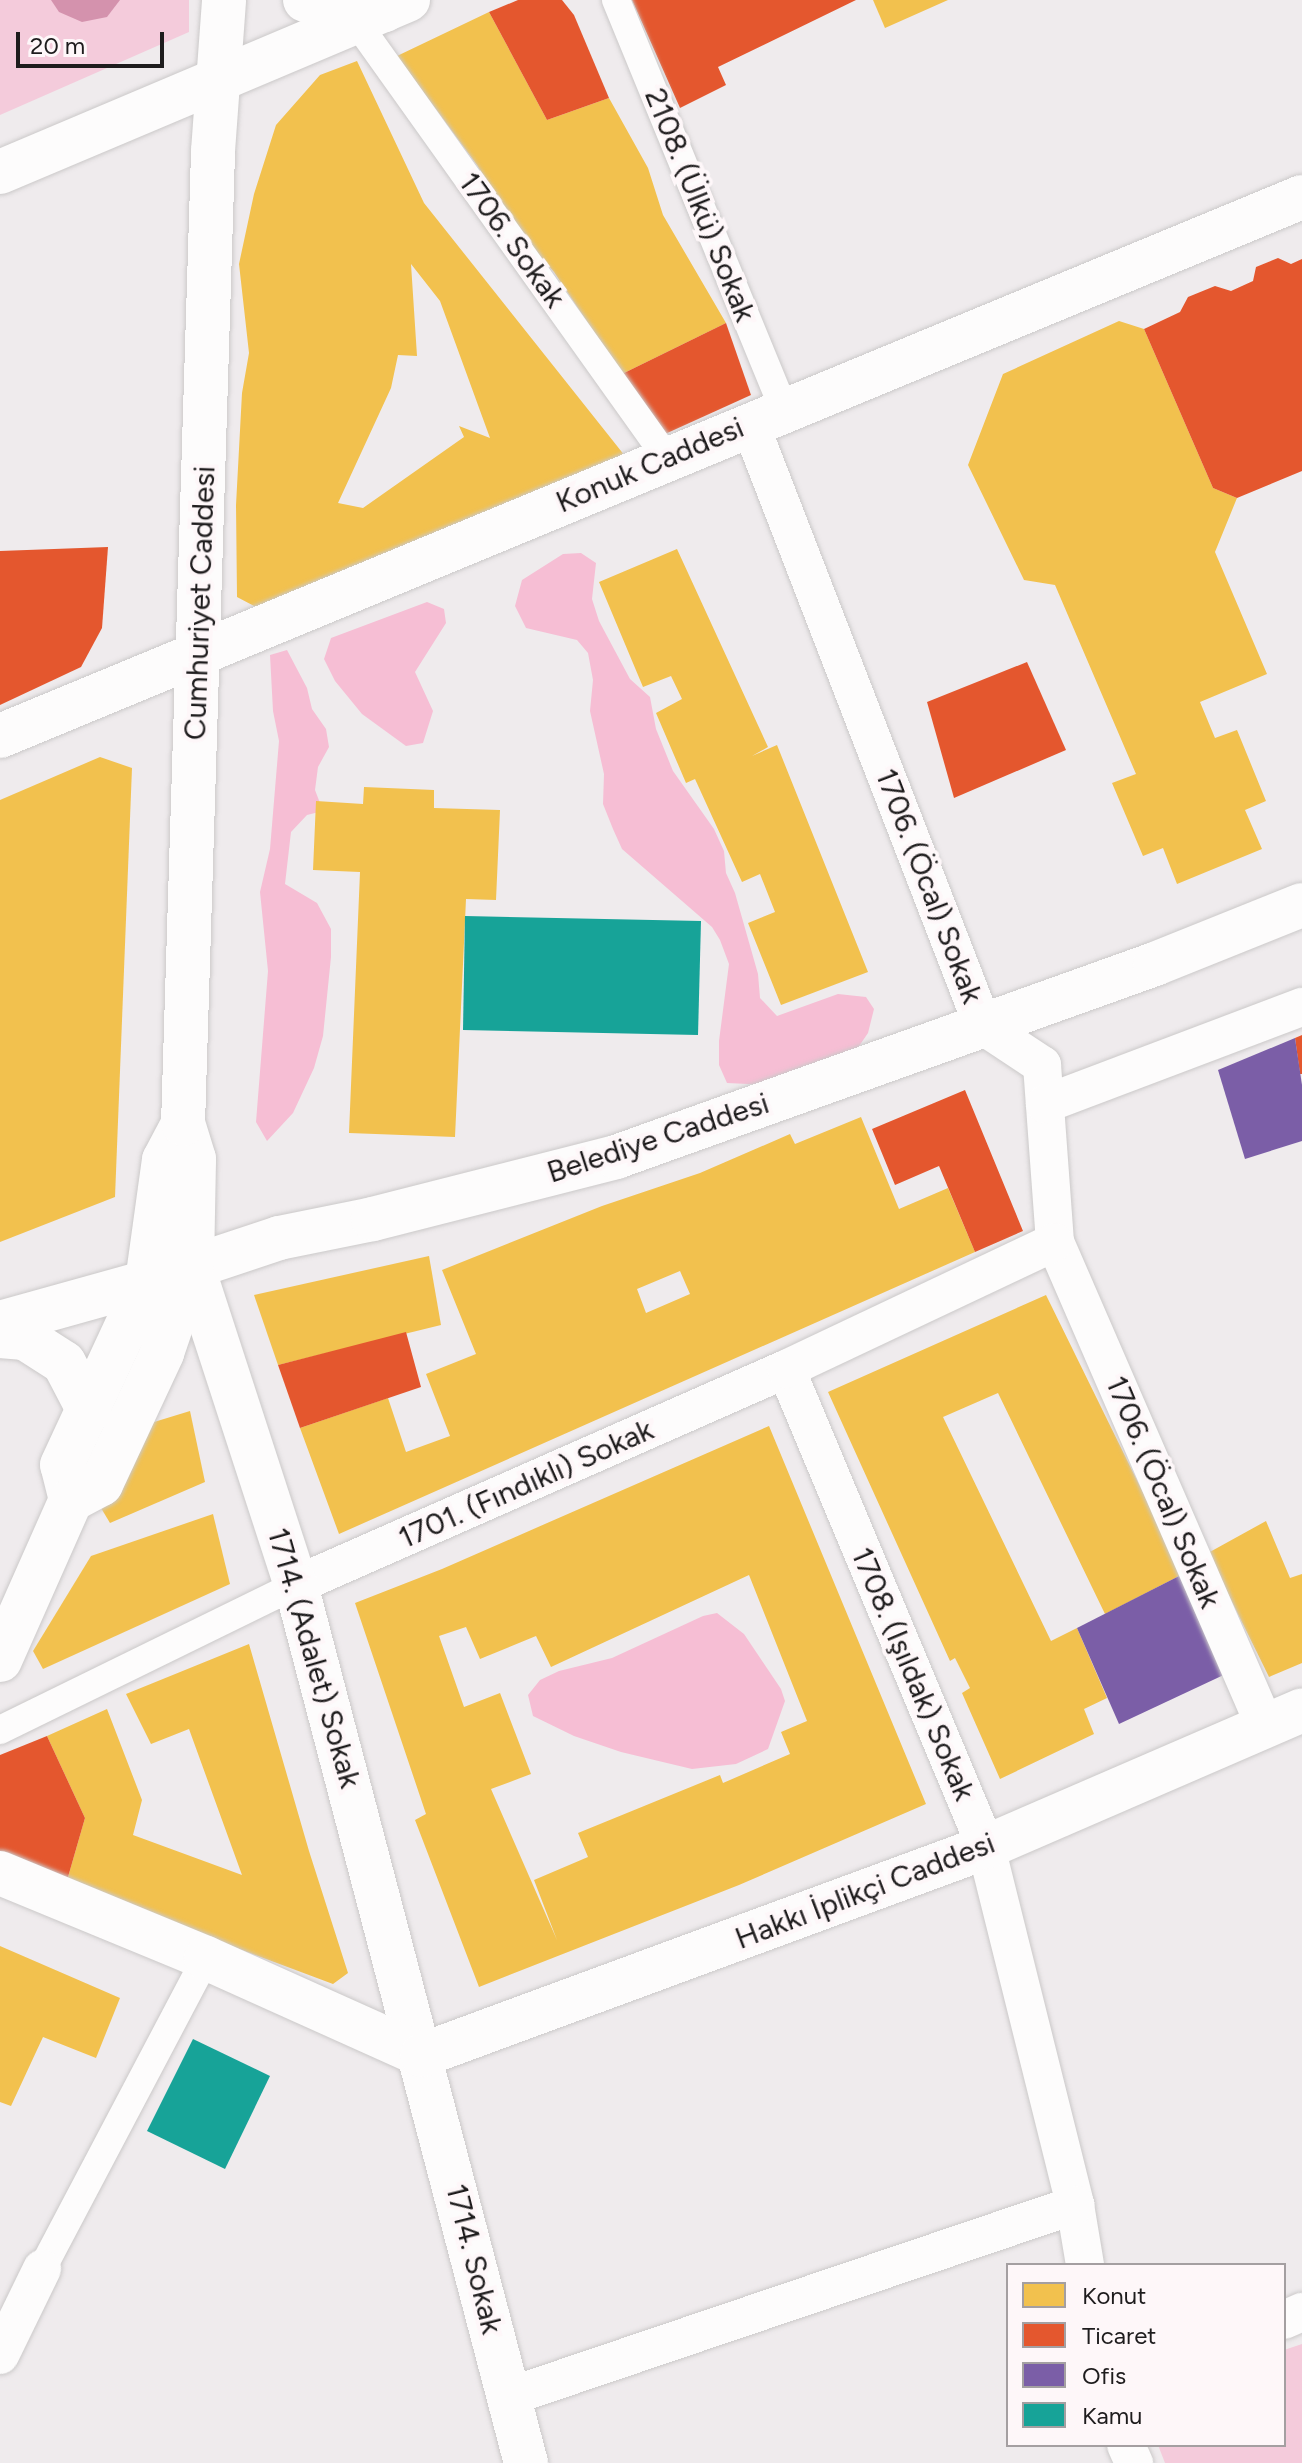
<!DOCTYPE html>
<html>
<head>
<meta charset="utf-8">
<style>
	body { margin:0 }
	#map { position:relative; width:1302px; height:2463px; overflow:hidden; background:#efebed; font-family:Figtree,sans-serif }
	div>[style] { position:absolute }
	.green>* { inset:0; background:#f4cbdb }
	.forest>* { inset:0; background:#f6bed4 }
	.water>* { inset:0; background:#d492ad }
	.homes>* { inset:0; background:#f2c14e }
	.shops>* { inset:0; background:#e4572e }
	.offices>* { inset:0; background:#7b5ea7 }
	.public>* { inset:0; background:#17a398 }
	.roads { filter:drop-shadow(0 0 2px #cbc9c9) drop-shadow(0 0 2px #cbc9c9) }
	.pedestrian>* { height:28px; margin:-14px; padding:0 14px; transform-origin:14px; border-radius:14px; background:#fdfcfc }
	.minor>* { height:38px; margin:-19px; padding:0 19px; transform-origin:19px; border-radius:19px; background:#fdfcfc }
	.tertiary>* { height:44px; margin:-22px; padding:0 22px; transform-origin:22px; border-radius:22px; background:#fdfcfc }
	.secondary>* { height:44px; margin:-22px; padding:0 22px; transform-origin:22px; border-radius:22px; background:#fdfcfc }
	.primary>* { height:44px; margin:-22px; padding:0 22px; transform-origin:22px; border-radius:22px; background:#fdfcfc }
	span { translate:-50% -50%; white-space:nowrap; text-align:center; line-height:1.15; -webkit-text-stroke:8px #fef7f9; paint-order:stroke }
	.street-label { font-size:30px; color:#1e1c1d }
	.legend { position:absolute; left:1006px; top:2263px; width:280px; height:184px; box-sizing:border-box; background:#fef7f9; border:2px solid #a49fa1; margin:0; padding:10px 14px; list-style:none; font-size:24px; color:#1e1c1d }
	.legend li { display:flex; align-items:center; gap:16px; height:40px }
	.legend b { width:40px; border:2px solid #a49fa1 }
	.scale { position:absolute; left:16px; top:32px; width:148px; height:36px; box-sizing:border-box; border:4px solid #1e1c1d; border-top:0; padding-left:10px; font-size:24px; line-height:28px; white-space:nowrap; color:#1e1c1d; -webkit-text-stroke:6px #fef7f9; paint-order:stroke }
</style>
</head>
<body>
<div id="map">
	<div class="green">
		<div style="clip-path:polygon(0 0,189px 0,189px 32px,0 115px)"></div>
		<div style="clip-path:polygon(1302px 2344px,1302px 2463px,1165px 2463px,1158px 2445px,1284px 2445px,1284px 2350px)"></div>
	</div>
	<div class="forest">
		<div style="clip-path:polygon(581px 553px,596px 563px,592px 599px,599px 621px,630px 679px,650px 697px,656px 729px,673px 771px,714px 829px,724px 851px,726px 873px,735px 893px,758px 974px,760px 998px,777px 1016px,838px 994px,866px 997px,874px 1009px,868px 1033px,853px 1055px,768px 1085px,727px 1083px,719px 1065px,719px 1041px,729px 964px,720px 940px,712px 927px,622px 849px,613px 829px,603px 804px,604px 774px,590px 711px,593px 680px,588px 653px,577px 640px,526px 628px,515px 606px,522px 580px,563px 554px)"></div>
		<div style="clip-path:polygon(427px 602px,444px 609px,446px 623px,415px 672px,433px 711px,423px 743px,406px 746px,362px 714px,335px 681px,324px 659px,331px 638px)"></div>
		<div style="clip-path:polygon(287px 650px,307px 688px,312px 709px,326px 729px,329px 747px,318px 767px,315px 790px,323px 811px,307px 815px,291px 832px,285px 884px,317px 903px,331px 929px,331px 957px,323px 1036px,314px 1068px,293px 1113px,267px 1141px,256px 1122px,268px 971px,260px 892px,270px 849px,279px 741px,273px 711px,270px 655px)"></div>
		<div style="clip-path:polygon(717px 1613px,744px 1634px,781px 1689px,785px 1701px,768px 1749px,736px 1764px,692px 1769px,621px 1752px,574px 1736px,533px 1716px,528px 1695px,540px 1680px,559px 1671px,612px 1658px,703px 1616px)"></div>
	</div>
	<div class="water">
		<div style="clip-path:polygon(51px 0,120px 0,107px 17px,82px 22px,59px 12px)"></div>
	</div>
	<div class="homes">
		<div style="clip-path:polygon(873px 0,948px 0,885px 28px)"></div>
		<div style="clip-path:polygon(489px 12px,547px 120px,609px 98px,648px 168px,663px 215px,726px 323px,622px 374px,554px 272px,517px 229px,477px 165px,397px 56px)"></div>
		<div style="clip-path:polygon(evenodd,357px 61px,424px 203px,625px 456px,258px 608px,237px 597px,236px 505px,242px 393px,249px 353px,239px 264px,254px 194px,276px 125px,320px 75px,357px 61px,411px 264px,440px 301px,490px 438px,459px 426px,464px 437px,363px 508px,338px 503px,391px 388px,398px 355px,417px 356px,411px 264px)"></div>
		<div style="clip-path:polygon(1119px 321px,1144px 329px,1213px 488px,1237px 498px,1215px 552px,1267px 674px,1200px 702px,1215px 738px,1237px 730px,1266px 801px,1245px 810px,1262px 849px,1177px 884px,1163px 848px,1143px 856px,1112px 783px,1136px 774px,1055px 585px,1024px 580px,968px 465px,1003px 374px)"></div>
		<div style="clip-path:polygon(677px 549px,768px 747px,752px 756px,777px 745px,868px 972px,781px 1005px,748px 923px,775px 912px,760px 874px,742px 882px,695px 779px,686px 783px,656px 713px,682px 699px,671px 676px,643px 687px,599px 582px)"></div>
		<div style="clip-path:polygon(100px 757px,132px 768px,115px 1197px,0 1242px,0 800px)"></div>
		<div style="clip-path:polygon(364px 787px,434px 790px,434px 808px,500px 810px,496px 900px,466px 899px,455px 1137px,349px 1133px,360px 872px,313px 870px,316px 801px,363px 804px)"></div>
		<div style="clip-path:polygon(evenodd,861px 1117px,899px 1209px,948px 1188px,975px 1252px,339px 1534px,300px 1428px,388px 1398px,406px 1452px,450px 1436px,426px 1374px,476px 1354px,442px 1270px,602px 1206px,700px 1173px,790px 1134px,795px 1144px,861px 1117px,680px 1271px,690px 1294px,646px 1313px,637px 1289px,680px 1271px)"></div>
		<div style="clip-path:polygon(429px 1256px,441px 1325px,278px 1365px,254px 1295px)"></div>
		<div style="clip-path:polygon(1046px 1295px,1183px 1574px,1105px 1614px,998px 1393px,943px 1417px,1051px 1641px,1077px 1628px,1107px 1698px,1084px 1709px,1094px 1734px,1000px 1779px,962px 1693px,970px 1688px,955px 1658px,950px 1661px,828px 1392px)"></div>
		<div style="clip-path:polygon(190px 1411px,205px 1482px,110px 1523px,98px 1503px,128px 1430px)"></div>
		<div style="clip-path:polygon(evenodd,769px 1426px,926px 1804px,739px 1885px,479px 1987px,415px 1820px,426px 1814px,355px 1603px,442px 1569px,769px 1426px,749px 1575px,807px 1721px,781px 1732px,790px 1754px,723px 1783px,720px 1775px,578px 1833px,588px 1857px,534px 1880px,557px 1940px,491px 1789px,531px 1774px,500px 1693px,464px 1707px,439px 1636px,466px 1627px,480px 1659px,536px 1636px,551px 1667px,749px 1575px)"></div>
		<div style="clip-path:polygon(213px 1514px,230px 1584px,43px 1669px,33px 1651px,91px 1556px)"></div>
		<div style="clip-path:polygon(1266px 1521px,1290px 1578px,1302px 1574px,1302px 1663px,1269px 1677px,1208px 1553px)"></div>
		<div style="clip-path:polygon(249px 1644px,309px 1851px,348px 1973px,333px 1984px,66px 1884px,85px 1818px,47px 1736px,107px 1709px,142px 1800px,133px 1835px,242px 1875px,189px 1729px,151px 1744px,126px 1694px)"></div>
		<div style="clip-path:polygon(0 1946px,120px 1998px,96px 2058px,43px 2037px,11px 2106px,0 2102px)"></div>
	</div>
	<div class="shops">
		<div style="clip-path:polygon(518px 0,562px 0,574px 15px,609px 98px,547px 120px,489px 12px)"></div>
		<div style="clip-path:polygon(632px 0,856px 0,718px 67px,726px 85px,680px 108px)"></div>
		<div style="clip-path:polygon(1278px 258px,1291px 264px,1302px 259px,1302px 471px,1237px 498px,1213px 488px,1144px 329px,1180px 312px,1188px 297px,1215px 286px,1231px 291px,1253px 281px,1256px 267px)"></div>
		<div style="clip-path:polygon(726px 323px,751px 395px,663px 435px,622px 374px)"></div>
		<div style="clip-path:polygon(108px 547px,102px 628px,81px 667px,0 705px,0 551px)"></div>
		<div style="clip-path:polygon(1027px 662px,1066px 750px,954px 798px,927px 702px)"></div>
		<div style="clip-path:polygon(1302px 1035px,1302px 1074px,1300px 1074px,1295px 1038px)"></div>
		<div style="clip-path:polygon(965px 1090px,1023px 1231px,975px 1252px,939px 1166px,895px 1185px,872px 1129px)"></div>
		<div style="clip-path:polygon(406px 1332px,421px 1387px,300px 1428px,278px 1365px)"></div>
		<div style="clip-path:polygon(47px 1736px,85px 1818px,66px 1884px,0 1859px,0 1755px)"></div>
	</div>
	<div class="offices">
		<div style="clip-path:polygon(1295px 1038px,1302px 1085px,1302px 1141px,1245px 1159px,1218px 1070px)"></div>
		<div style="clip-path:polygon(1183px 1574px,1230px 1672px,1119px 1724px,1077px 1628px)"></div>
	</div>
	<div class="public">
		<div style="clip-path:polygon(465px 916px,701px 921px,698px 1035px,463px 1030px)"></div>
		<div style="clip-path:polygon(193px 2039px,270px 2076px,225px 2169px,147px 2131px)"></div>
	</div>
	<div class="roads">
		<div class="pedestrian">
			<div style="left:616px;top:0;width:443px;rotate:67.7deg"></div>
			<div style="left:357px;top:23px;width:534px;rotate:54.52deg"></div>
			<div style="left:0;top:1730px;width:330px;rotate:-26.1deg"></div>
			<div style="left:42px;top:2269px;width:352px;rotate:-62.2deg"></div>
		</div>
		<div class="minor">
			<div style="left:750px;top:424px;width:646px;rotate:68.84deg"></div>
			<div style="left:983px;top:1026px;width:71px;rotate:33.5deg"></div>
			<div style="left:1042px;top:1065px;width:177px;rotate:85.8deg"></div>
			<div style="left:1055px;top:1242px;width:510px;rotate:66.55deg"></div>
			<div style="left:1258px;top:1710px;width:18px;rotate:81deg"></div>
			<div style="left:1045px;top:1104px;width:275px;rotate:-20.7deg"></div>
			<div style="left:786px;top:1369px;width:518px;rotate:67.3deg"></div>
			<div style="left:986px;top:1847px;width:369px;rotate:76deg"></div>
			<div style="left:1075px;top:2205px;width:61px;rotate:80.5deg"></div>
			<div style="left:296px;top:1585px;width:535px;rotate:-23.79deg"></div>
			<div style="left:786px;top:1369px;width:297px;rotate:-25.3deg"></div>
			<div style="left:1284px;top:2320px;width:20px;rotate:-24deg"></div>
			<div style="left:0;top:2355px;width:96px;rotate:-64deg"></div>
			<div style="left:508px;top:2397px;width:599px;rotate:-18.71deg"></div>
			<div style="left:1126px;top:2445px;width:20px;rotate:66deg"></div>
		</div>
		<div class="tertiary">
			<div style="left:0;top:736px;width:1409px;rotate:-22.49deg"></div>
			<div style="left:192px;top:1265px;width:336px;rotate:72deg"></div>
			<div style="left:296px;top:1585px;width:908px;rotate:75.32deg"></div>
			<div style="left:0;top:1323px;width:153px;rotate:-15.6deg"></div>
			<div style="left:147px;top:1282px;width:139px;rotate:-18.4deg"></div>
			<div style="left:279px;top:1238px;width:96px;rotate:-11.4deg"></div>
			<div style="left:373px;top:1219px;width:251px;rotate:-14.3deg"></div>
			<div style="left:616px;top:1157px;width:573px;rotate:-19.7deg"></div>
			<div style="left:1155px;top:964px;width:158px;rotate:-21.9deg"></div>
			<div style="left:0;top:1336px;width:25px;rotate:5deg"></div>
			<div style="left:25px;top:1338px;width:46px;rotate:32.7deg"></div>
			<div style="left:64px;top:1363px;width:54px;rotate:62.5deg"></div>
			<div style="left:0;top:1873px;width:223px;rotate:22.4deg"></div>
			<div style="left:206px;top:1958px;width:237px;rotate:24.2deg"></div>
			<div style="left:422px;top:2055px;width:601px;rotate:-20.24deg"></div>
			<div style="left:986px;top:1847px;width:344px;rotate:-23.4deg"></div>
		</div>
		<div class="secondary">
			<div style="left:305px;top:0;width:31px;rotate:17deg"></div>
			<div style="left:335px;top:9px;width:50px;rotate:1.1deg"></div>
			<div style="left:71px;top:1500px;width:36px;rotate:-104deg"></div>
			<div style="left:62px;top:1465px;width:202px;rotate:-65.1deg"></div>
			<div style="left:147px;top:1282px;width:123px;rotate:-82.1deg"></div>
			<div style="left:164px;top:1160px;width:41px;rotate:-62.2deg"></div>
			<div style="left:0;top:1660px;width:175px;rotate:-66.1deg"></div>
			<div style="left:71px;top:1500px;width:34px;rotate:-28deg"></div>
			<div style="left:101px;top:1484px;width:145px;rotate:-65deg"></div>
			<div style="left:162px;top:1353px;width:93px;rotate:-71.2deg"></div>
			<div style="left:192px;top:1265px;width:106px;rotate:-88.9deg"></div>
			<div style="left:194px;top:1159px;width:37px;rotate:-107deg"></div>
			<div style="left:183px;top:1124px;width:973px;rotate:-88.23deg"></div>
			<div style="left:213px;top:151px;width:151px;rotate:-85.8deg"></div>
		</div>
		<div class="primary">
			<div style="left:0;top:172px;width:443px;rotate:-22.9deg"></div>
		</div>
	</div>
	<div class="street-label">
		<span style="left:700px;top:205px;rotate:68deg">2108. (Ülkü) Sokak</span>
		<span style="left:512px;top:240px;rotate:54deg">1706. Sokak</span>
		<span style="left:650px;top:465px;rotate:-23deg">Konuk Caddesi</span>
		<span style="left:200px;top:603px;rotate:-88deg">Cumhuriyet Caddesi</span>
		<span style="left:929px;top:886px;rotate:69deg">1706. (Öcal) Sokak</span>
		<span style="left:658px;top:1138px;rotate:-18deg">Belediye Caddesi</span>
		<span style="left:526px;top:1484px;rotate:-24deg">1701. (Fındıklı) Sokak</span>
		<span style="left:1163px;top:1492px;rotate:67deg">1706. (Öcal) Sokak</span>
		<span style="left:314px;top:1658px;rotate:74deg">1714. (Adalet) Sokak</span>
		<span style="left:913px;top:1674px;rotate:67deg">1708. (Işıldak) Sokak</span>
		<span style="left:865px;top:1891px;rotate:-21deg">Hakkı İplikçi Caddesi</span>
		<span style="left:474px;top:2259px;rotate:76deg">1714. Sokak</span>
	</div>
	<ul class="legend">
	<li><b style="height:22px;background:#f2c14e"></b>Konut</li>
	<li><b style="height:22px;background:#e4572e"></b>Ticaret</li>
	<li><b style="height:22px;background:#7b5ea7"></b>Ofis</li>
	<li><b style="height:22px;background:#17a398"></b>Kamu</li>
	</ul>
	<div class="scale">20 m</div>
</div>
</body>
</html>
